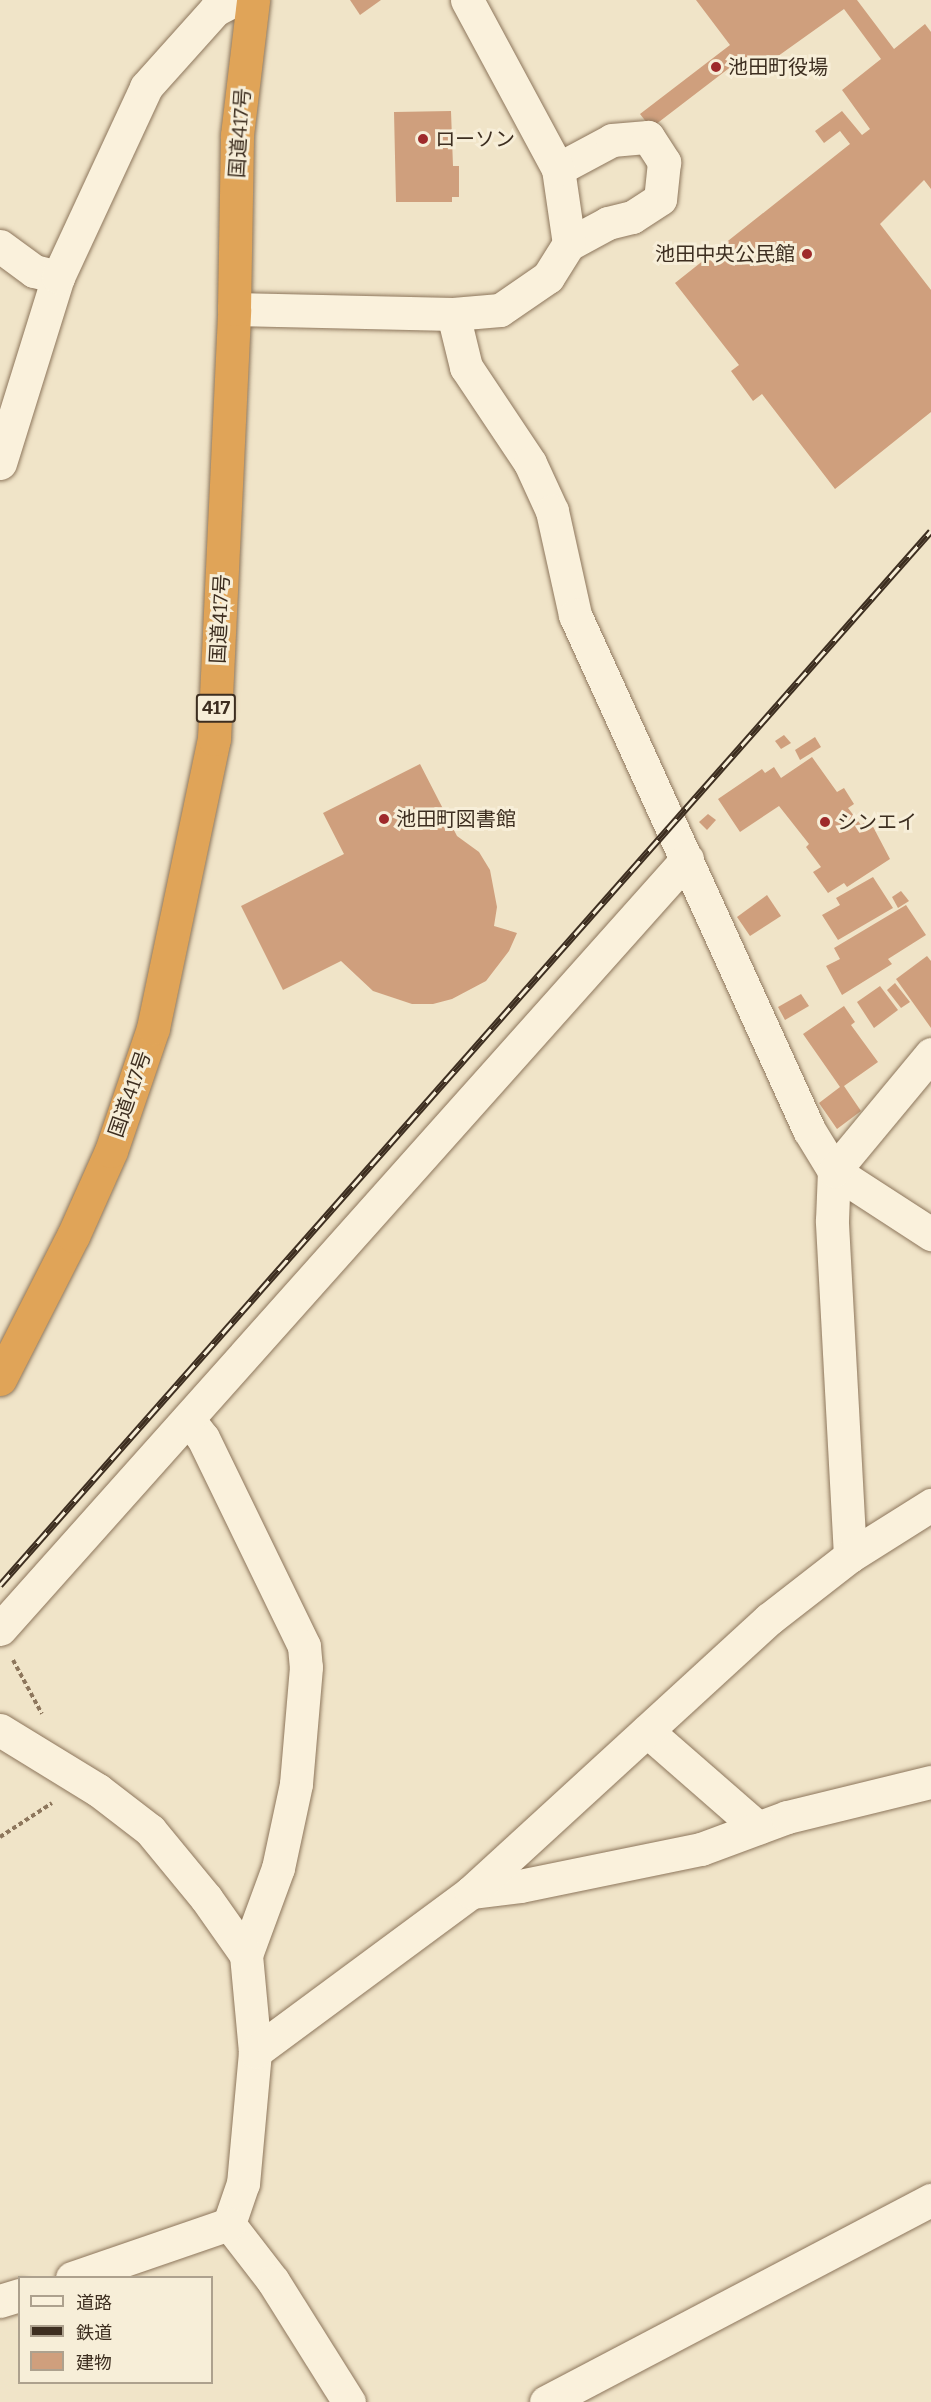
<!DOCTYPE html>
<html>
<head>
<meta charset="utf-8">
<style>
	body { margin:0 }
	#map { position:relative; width:931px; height:2402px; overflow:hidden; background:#f0e4c8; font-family:Bitter,"Noto Sans JP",serif }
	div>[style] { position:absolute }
	.building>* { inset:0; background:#cf9f7d }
	.path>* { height:4px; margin-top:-2px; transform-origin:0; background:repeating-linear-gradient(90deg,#8d765c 0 4.5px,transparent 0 7.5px) }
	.roads { filter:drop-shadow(0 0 2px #8d765c) drop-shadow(0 0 2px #8d765c) }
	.minor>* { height:33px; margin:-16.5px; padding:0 16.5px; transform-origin:16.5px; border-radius:16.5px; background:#faf1dc }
	.highway>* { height:33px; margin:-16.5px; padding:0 16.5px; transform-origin:16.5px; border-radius:16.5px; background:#e0a458 }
	.rail>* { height:7px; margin-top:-3.5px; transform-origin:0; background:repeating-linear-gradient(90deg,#f7eed8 0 14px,#3d2e20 0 28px); box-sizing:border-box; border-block:2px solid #3d2e20 }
	.dots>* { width:16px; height:16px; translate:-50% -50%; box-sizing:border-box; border:3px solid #f7eed8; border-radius:50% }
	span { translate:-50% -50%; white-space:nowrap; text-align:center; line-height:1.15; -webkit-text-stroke:6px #f7eed8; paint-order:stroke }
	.shield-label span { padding:2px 4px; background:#f7eed8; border:2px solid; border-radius:4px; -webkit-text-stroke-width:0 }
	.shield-label { font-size:18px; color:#3d2e20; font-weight:700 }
	.poi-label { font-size:20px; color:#3d2e20 }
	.left { translate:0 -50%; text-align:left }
	.right { translate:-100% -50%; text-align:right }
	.street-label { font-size:20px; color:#3d2e20 }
	.legend { position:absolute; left:18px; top:2276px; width:195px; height:108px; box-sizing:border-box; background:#f7eed8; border:2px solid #ada18e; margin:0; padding:8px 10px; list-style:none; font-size:18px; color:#3d2e20 }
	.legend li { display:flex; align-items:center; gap:12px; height:30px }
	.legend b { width:30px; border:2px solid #ada18e }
</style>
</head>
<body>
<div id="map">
	<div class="building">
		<div style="clip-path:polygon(350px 0,381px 0,360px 15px)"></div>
		<div style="clip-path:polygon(696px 0,857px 0,894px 49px,925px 24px,931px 32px,931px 189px,924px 180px,880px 224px,931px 290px,931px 412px,835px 489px,762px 394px,753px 401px,731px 371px,739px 365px,675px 283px,850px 144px,840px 131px,824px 143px,815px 131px,842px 111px,862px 135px,870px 129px,842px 90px,881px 59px,844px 9px,753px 74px,741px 59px,651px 128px,640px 114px,730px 45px)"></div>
		<div style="clip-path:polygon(451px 111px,453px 166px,459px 166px,459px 197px,452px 197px,452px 202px,396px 202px,394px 112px)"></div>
		<div style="clip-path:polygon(784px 735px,791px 743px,781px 749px,775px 741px)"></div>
		<div style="clip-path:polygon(815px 737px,821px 747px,800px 760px,795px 750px)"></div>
		<div style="clip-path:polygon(812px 757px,837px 792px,844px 788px,854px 804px,848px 808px,861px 825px,869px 819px,890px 859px,847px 887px,844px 883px,828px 893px,813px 872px,821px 867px,806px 847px,809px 844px,779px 806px,740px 832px,718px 799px,762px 769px,765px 773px,774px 767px,781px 778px)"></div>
		<div style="clip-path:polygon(420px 764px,457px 836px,479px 852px,490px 870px,497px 907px,494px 926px,517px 933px,509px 951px,486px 981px,452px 999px,433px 1004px,412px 1004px,373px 991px,341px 961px,283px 990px,241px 906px,344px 854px,323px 813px)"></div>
		<div style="clip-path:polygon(708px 814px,716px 820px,707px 830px,699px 822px)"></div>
		<div style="clip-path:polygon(873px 877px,893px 908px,838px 940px,822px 915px,840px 905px,836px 898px)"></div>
		<div style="clip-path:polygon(901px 891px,909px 901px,898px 908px,892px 897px)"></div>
		<div style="clip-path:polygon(767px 895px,781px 916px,750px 936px,737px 917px)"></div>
		<div style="clip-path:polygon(906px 905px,926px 935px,888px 959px,892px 964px,842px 995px,826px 966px,840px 959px,834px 948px)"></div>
		<div style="clip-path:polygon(927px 956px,931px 961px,931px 1028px,896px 979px)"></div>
		<div style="clip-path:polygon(895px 983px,910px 1002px,901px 1008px,887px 990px)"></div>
		<div style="clip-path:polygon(880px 986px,898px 1010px,874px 1028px,857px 1002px)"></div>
		<div style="clip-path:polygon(801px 994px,809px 1006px,785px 1020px,778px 1007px)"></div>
		<div style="clip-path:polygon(844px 1006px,855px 1022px,851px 1025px,878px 1062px,844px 1086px,861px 1111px,837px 1129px,819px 1103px,840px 1087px,803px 1034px)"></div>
	</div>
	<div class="path">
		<div style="left:13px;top:1660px;width:61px;rotate:61.8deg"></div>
		<div style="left:0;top:1837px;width:62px;rotate:-33.2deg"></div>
	</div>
	<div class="roads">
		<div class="minor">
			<div style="left:558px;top:169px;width:61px;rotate:-28.2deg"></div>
			<div style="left:612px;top:140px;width:36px;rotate:-5deg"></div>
			<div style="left:648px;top:137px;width:30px;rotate:57deg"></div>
			<div style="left:664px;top:162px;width:37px;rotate:96deg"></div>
			<div style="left:660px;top:199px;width:33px;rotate:147deg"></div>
			<div style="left:632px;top:217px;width:25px;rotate:166deg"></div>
			<div style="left:608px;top:223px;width:44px;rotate:151.7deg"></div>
			<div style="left:0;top:246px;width:42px;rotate:36.3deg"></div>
			<div style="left:34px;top:271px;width:25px;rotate:14deg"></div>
			<div style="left:234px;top:309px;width:219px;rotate:1.3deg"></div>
			<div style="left:453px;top:314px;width:47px;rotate:-4.9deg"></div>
			<div style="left:500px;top:310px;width:58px;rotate:-34.5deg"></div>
			<div style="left:548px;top:277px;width:39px;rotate:-58deg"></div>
			<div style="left:569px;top:244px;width:76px;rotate:-98.3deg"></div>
			<div style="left:558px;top:169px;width:192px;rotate:-118.3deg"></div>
			<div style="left:453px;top:314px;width:55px;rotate:76.2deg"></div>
			<div style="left:466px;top:367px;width:115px;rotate:56.3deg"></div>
			<div style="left:530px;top:463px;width:53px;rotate:65.4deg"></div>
			<div style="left:552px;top:511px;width:107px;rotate:77.5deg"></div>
			<div style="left:575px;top:615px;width:566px;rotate:65.56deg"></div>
			<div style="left:809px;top:1130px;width:48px;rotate:58.6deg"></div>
			<div style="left:834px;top:1171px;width:116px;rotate:33deg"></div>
			<div style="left:0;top:463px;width:195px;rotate:-72.7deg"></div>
			<div style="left:58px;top:277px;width:209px;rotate:-65.1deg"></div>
			<div style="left:146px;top:87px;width:103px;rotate:-48.1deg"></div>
			<div style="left:215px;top:10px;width:21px;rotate:-28deg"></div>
			<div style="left:188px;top:1419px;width:24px;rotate:52deg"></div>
			<div style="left:203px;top:1438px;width:231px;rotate:64.1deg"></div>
			<div style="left:304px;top:1646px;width:21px;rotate:85deg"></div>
			<div style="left:306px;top:1667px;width:117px;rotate:94.9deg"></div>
			<div style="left:296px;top:1784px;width:86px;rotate:102.1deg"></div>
			<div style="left:278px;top:1868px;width:93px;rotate:110.2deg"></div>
			<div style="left:850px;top:1556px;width:336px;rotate:-93.1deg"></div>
			<div style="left:832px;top:1220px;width:49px;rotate:-87.7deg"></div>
			<div style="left:834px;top:1171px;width:152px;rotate:-50.3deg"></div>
			<div style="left:0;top:1629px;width:1032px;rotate:-48.26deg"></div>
			<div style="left:0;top:1730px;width:115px;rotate:31.5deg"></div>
			<div style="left:98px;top:1790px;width:66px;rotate:37.6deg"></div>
			<div style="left:150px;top:1830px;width:88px;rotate:50.5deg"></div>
			<div style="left:206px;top:1898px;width:70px;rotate:54.9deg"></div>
			<div style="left:246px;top:1955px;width:97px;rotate:84.7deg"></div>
			<div style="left:255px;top:2052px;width:132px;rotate:95.2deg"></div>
			<div style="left:243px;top:2183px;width:43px;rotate:108.9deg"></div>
			<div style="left:647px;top:1731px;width:147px;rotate:41.1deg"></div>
			<div style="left:471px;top:1892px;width:49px;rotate:-7deg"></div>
			<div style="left:520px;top:1886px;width:185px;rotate:-11.6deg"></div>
			<div style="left:701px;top:1849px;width:92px;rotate:-20.4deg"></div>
			<div style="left:787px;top:1817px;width:148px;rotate:-13.7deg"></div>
			<div style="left:255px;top:2052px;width:269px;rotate:-36.5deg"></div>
			<div style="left:471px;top:1892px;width:404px;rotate:-42.5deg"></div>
			<div style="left:769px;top:1619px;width:103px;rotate:-37.9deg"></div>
			<div style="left:850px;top:1556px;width:96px;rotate:-32.2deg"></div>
			<div style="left:229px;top:2224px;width:72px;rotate:52.3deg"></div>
			<div style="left:273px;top:2281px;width:143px;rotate:57.9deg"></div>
			<div style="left:72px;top:2278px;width:166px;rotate:-19deg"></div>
			<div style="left:0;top:2301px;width:21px;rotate:-17deg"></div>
			<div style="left:546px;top:2402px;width:435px;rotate:-27.7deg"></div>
		</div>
		<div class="highway">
			<div style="left:0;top:1379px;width:161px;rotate:-63deg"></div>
			<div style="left:73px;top:1236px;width:93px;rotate:-65.9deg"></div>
			<div style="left:111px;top:1151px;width:130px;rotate:-71.1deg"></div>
			<div style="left:153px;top:1028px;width:295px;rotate:-78.1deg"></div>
			<div style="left:214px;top:739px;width:430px;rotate:-87.3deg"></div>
			<div style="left:234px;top:309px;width:174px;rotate:-89deg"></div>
			<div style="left:237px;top:135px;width:136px;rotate:-83.2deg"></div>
		</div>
	</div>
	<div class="rail">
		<div style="left:0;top:1585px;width:1406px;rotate:-48.55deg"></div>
	</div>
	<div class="dots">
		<div style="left:716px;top:67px;background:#9e2a2b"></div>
		<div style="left:423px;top:139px;background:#9e2a2b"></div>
		<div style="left:807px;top:254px;background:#9e2a2b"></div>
		<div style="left:384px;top:819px;background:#9e2a2b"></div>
		<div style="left:825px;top:822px;background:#9e2a2b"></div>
	</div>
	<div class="shield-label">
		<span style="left:216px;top:708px">417</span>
	</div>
	<div class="poi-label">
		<span class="left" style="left:728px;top:67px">池田町役場</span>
		<span class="left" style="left:435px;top:139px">ローソン</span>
		<span class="right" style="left:795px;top:254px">池田中央公民館</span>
		<span class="left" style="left:396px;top:819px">池田町図書館</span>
		<span class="left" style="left:837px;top:822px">シンエイ</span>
	</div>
	<div class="street-label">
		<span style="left:240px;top:133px;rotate:-86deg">国道417号</span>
		<span style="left:220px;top:619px;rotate:-87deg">国道417号</span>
		<span style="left:130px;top:1094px;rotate:-71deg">国道417号</span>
	</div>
	<ul class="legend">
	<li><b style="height:8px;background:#faf1dc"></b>道路</li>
	<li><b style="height:8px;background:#3d2e20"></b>鉄道</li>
	<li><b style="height:16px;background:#cf9f7d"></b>建物</li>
	</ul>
</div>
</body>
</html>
